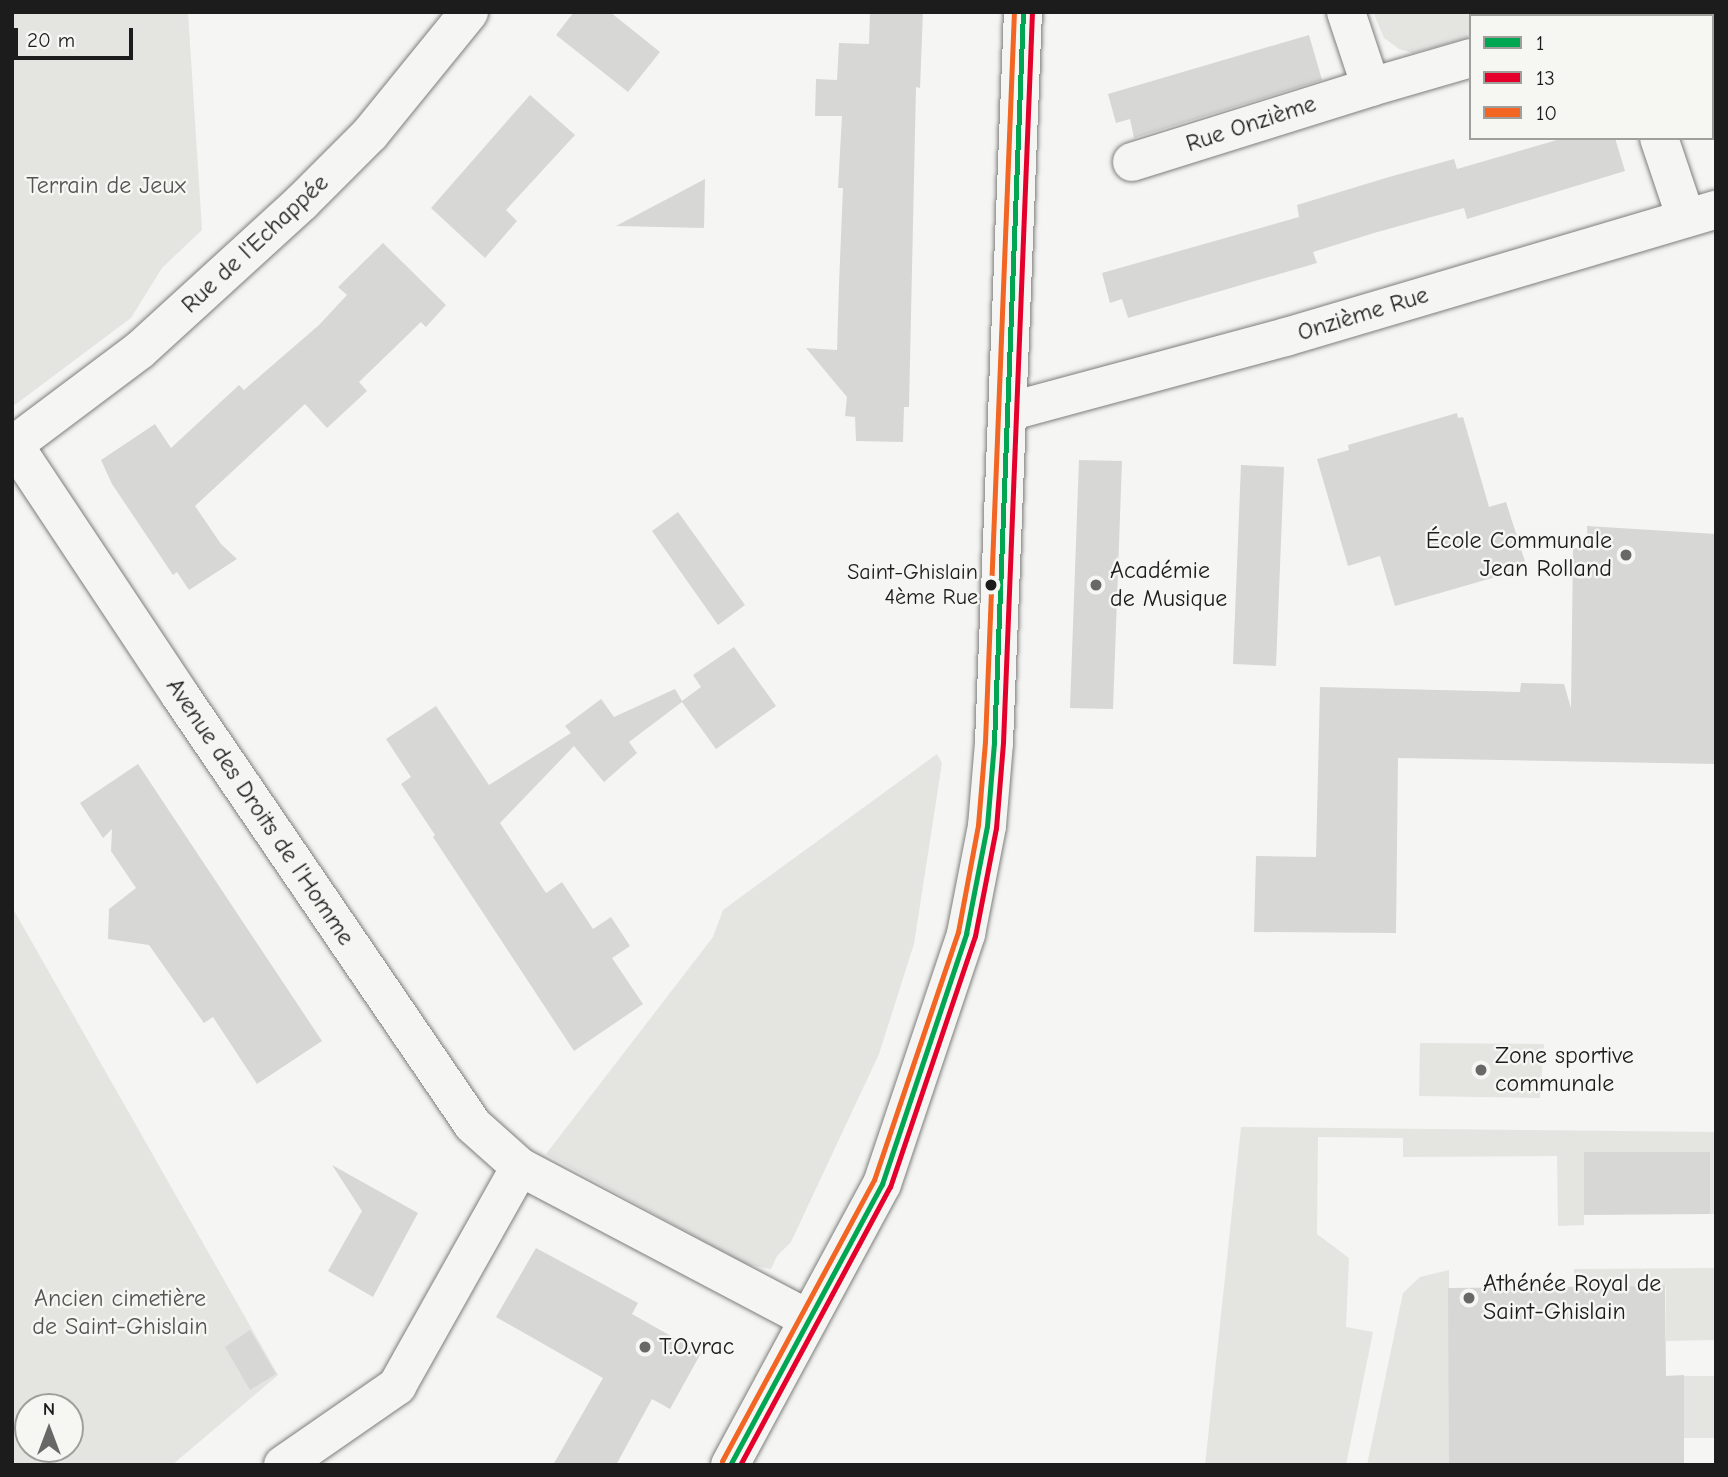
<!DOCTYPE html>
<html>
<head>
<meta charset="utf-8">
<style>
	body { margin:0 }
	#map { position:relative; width:1728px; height:1477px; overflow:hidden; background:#f5f5f3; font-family:"Comic Neue",sans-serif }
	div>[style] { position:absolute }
	.green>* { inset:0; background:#e4e4e1 }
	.building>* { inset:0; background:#d7d7d6 }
	.roads { filter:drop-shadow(0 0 2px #7e7e7d) drop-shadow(0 0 2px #7e7e7d) }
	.street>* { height:38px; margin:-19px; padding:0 19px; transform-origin:19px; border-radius:19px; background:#f5f5f3 }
	.secondary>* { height:38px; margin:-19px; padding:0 19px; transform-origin:19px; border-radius:19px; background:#f5f5f3 }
	.bus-1>* { height:5px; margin:-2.5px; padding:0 2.5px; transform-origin:2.5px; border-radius:2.5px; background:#00a651 }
	.bus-2>* { height:5px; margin:-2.5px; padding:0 2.5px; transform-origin:2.5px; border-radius:2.5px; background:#e4002b }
	.bus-3>* { height:5px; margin:-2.5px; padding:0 2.5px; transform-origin:2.5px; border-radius:2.5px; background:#f26522 }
	.dots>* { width:19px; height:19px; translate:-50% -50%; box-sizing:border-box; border:4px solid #f6f6f2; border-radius:50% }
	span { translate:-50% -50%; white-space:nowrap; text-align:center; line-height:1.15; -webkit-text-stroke:5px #f6f6f2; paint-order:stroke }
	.bus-label { font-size:22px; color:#1c1c1c }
	.right { translate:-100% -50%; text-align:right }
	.street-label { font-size:24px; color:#1c1c1c }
	.park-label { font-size:24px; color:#545453 }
	.poi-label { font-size:24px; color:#1c1c1c }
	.left { translate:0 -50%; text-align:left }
	.frame { position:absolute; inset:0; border:14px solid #1c1c1c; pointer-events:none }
	.legend { position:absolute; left:1469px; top:14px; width:245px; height:126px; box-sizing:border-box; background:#f6f6f2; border:2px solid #9f9f9c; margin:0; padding:9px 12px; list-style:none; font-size:21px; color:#1c1c1c }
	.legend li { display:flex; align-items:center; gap:14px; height:35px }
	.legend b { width:35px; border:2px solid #9f9f9c }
	.north { position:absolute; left:14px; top:1393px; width:70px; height:70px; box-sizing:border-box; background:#f6f6f2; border:2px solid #9f9f9c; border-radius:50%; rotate:0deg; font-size:19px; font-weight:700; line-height:28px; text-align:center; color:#1c1c1c }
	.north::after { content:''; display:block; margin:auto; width:24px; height:32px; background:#686867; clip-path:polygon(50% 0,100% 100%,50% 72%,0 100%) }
	.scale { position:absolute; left:14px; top:28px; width:119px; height:32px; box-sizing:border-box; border:4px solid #1c1c1c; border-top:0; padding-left:9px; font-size:21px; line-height:24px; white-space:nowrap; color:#1c1c1c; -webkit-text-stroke:5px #f6f6f2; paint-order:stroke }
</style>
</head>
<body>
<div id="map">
	<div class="green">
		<div style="clip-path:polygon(12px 12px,188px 12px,202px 230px,162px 268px,131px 318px,12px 407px)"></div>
		<div style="clip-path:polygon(1373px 12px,1553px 12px,1541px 16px,1471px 16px,1471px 37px,1413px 53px,1399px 49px,1384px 38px)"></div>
		<div style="clip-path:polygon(937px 754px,942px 763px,914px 944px,879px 1054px,791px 1242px,777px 1256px,771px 1269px,745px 1264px,546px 1154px,713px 937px,723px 910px)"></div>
		<div style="clip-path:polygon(evenodd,12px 907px,278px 1375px,172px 1465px,12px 1465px,12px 907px,28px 1407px,70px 1407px,70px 1449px,28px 1449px,28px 1407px)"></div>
		<div style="clip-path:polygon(1420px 1043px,1544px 1044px,1540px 1098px,1419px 1096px)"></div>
		<div style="clip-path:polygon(1241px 1127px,1716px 1132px,1716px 1214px,1710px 1214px,1709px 1152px,1584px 1153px,1584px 1225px,1558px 1226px,1557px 1156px,1403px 1157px,1403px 1138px,1318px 1137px,1317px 1234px,1349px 1258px,1346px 1327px,1373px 1332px,1346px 1465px,1205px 1465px)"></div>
		<div style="clip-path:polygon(1716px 1268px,1716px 1340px,1666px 1341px,1666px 1287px,1574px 1287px,1574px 1269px)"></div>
		<div style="clip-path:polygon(1449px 1270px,1450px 1465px,1367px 1465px,1403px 1293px,1420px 1277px)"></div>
		<div style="clip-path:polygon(1684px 1376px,1716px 1376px,1716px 1438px,1684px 1438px)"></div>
	</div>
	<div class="building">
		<div style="clip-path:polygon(574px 12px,610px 12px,660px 52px,628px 92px,556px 35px)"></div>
		<div style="clip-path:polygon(870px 12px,923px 12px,920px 88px,916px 87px,909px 407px,904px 407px,903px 442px,856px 441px,855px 417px,845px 416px,847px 397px,806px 348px,837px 350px,839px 284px,843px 188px,838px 188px,842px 116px,815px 116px,816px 79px,837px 80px,839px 43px,869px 44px)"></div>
		<div style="clip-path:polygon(1309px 35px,1322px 80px,1134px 138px,1130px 119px,1116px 123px,1108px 94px)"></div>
		<div style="clip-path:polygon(530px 95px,575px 135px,506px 210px,517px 221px,485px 258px,431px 208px)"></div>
		<div style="clip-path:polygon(1564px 138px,1615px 138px,1625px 171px,1467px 219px,1464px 208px,1374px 233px,1313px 252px,1317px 263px,1128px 318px,1122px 299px,1110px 303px,1102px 273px,1299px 217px,1297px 205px,1389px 177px,1454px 159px,1457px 169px)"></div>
		<div style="clip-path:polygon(705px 179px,704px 228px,616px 226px)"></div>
		<div style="clip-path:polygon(383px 243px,446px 305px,426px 327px,421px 322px,359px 382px,367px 391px,327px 428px,305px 404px,195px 506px,221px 544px,237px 559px,189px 590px,177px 572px,173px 575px,112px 484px,101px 460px,155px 424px,171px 448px,239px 385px,244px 390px,319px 325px,347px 295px,338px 287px)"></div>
		<div style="clip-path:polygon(1457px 413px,1458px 418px,1463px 417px,1489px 507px,1506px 502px,1527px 568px,1395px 606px,1380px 556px,1348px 566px,1317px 459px,1349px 450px,1348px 445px)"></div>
		<div style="clip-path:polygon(1079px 460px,1122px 461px,1113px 709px,1070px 708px)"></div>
		<div style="clip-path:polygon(1241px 465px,1284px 467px,1276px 666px,1233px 664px)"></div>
		<div style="clip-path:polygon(678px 512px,745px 605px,718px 625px,652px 531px)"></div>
		<div style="clip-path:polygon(1587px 526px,1716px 534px,1716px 764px,1398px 758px,1396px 933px,1254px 932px,1256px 856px,1316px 857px,1320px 687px,1520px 692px,1521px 683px,1564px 684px,1571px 708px,1573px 548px,1588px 549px)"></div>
		<div style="clip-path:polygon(734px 647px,776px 706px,716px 749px,682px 702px,629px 742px,637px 753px,604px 782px,574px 746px,500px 823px,546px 893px,562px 882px,593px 929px,611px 917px,630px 946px,612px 958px,643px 1004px,574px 1051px,433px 837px,435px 835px,401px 784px,411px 777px,386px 739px,436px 706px,489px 785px,571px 733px,565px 726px,601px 699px,614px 717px,675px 689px,682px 701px,701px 687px,693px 675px)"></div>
		<div style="clip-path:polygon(138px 764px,322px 1041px,257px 1084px,213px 1017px,204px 1023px,149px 945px,108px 939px,109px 909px,136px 888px,111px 851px,112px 829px,103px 838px,80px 803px)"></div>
		<div style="clip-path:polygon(1584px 1152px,1710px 1152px,1710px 1214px,1584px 1215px)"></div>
		<div style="clip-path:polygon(332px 1165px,418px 1213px,373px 1297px,328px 1271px,362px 1211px)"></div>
		<div style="clip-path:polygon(536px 1248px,638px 1303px,632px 1314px,701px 1353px,670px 1409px,652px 1399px,616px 1465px,553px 1465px,603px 1378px,496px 1317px)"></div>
		<div style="clip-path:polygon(1665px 1286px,1666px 1376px,1684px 1375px,1684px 1465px,1449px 1465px,1448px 1288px)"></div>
		<div style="clip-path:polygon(250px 1330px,276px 1374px,250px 1390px,225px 1347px)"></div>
	</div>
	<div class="roads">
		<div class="street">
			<div style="left:1346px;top:12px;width:79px;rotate:71.6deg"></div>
			<div style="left:1371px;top:87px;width:104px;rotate:-16.2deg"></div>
			<div style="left:1618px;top:12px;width:4px;rotate:90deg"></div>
			<div style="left:1659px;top:138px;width:84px;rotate:71.4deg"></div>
			<div style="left:1132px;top:162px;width:250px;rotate:-17.4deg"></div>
			<div style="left:1008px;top:412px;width:288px;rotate:-15.1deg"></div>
			<div style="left:1286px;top:337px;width:448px;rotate:-16.5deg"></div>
			<div style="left:14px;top:445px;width:300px;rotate:56.4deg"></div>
			<div style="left:180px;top:695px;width:520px;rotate:55.73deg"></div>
			<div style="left:473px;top:1125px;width:63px;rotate:41.8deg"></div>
			<div style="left:520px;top:1167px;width:326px;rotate:27.8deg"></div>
			<div style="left:12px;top:446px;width:160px;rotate:-36.9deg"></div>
			<div style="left:140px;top:350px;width:219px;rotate:-42.4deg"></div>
			<div style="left:302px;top:202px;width:96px;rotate:-45deg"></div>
			<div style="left:370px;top:134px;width:157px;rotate:-50.9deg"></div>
			<div style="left:283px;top:1465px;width:139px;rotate:-34.7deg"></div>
			<div style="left:397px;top:1386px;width:251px;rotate:-60.7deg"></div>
		</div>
		<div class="secondary">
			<div style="left:730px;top:1465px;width:319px;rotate:-61.6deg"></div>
			<div style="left:882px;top:1184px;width:264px;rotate:-71.4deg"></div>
			<div style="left:966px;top:934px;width:110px;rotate:-79deg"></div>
			<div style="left:987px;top:826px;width:83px;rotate:-85.2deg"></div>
			<div style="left:994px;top:743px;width:732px;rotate:-87.73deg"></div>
		</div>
	</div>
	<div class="bus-1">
		<div style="left:730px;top:1465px;width:319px;rotate:-61.6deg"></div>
		<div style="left:882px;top:1184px;width:264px;rotate:-71.4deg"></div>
		<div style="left:966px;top:934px;width:110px;rotate:-79deg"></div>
		<div style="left:987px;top:826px;width:83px;rotate:-85.2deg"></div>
		<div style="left:994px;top:743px;width:732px;rotate:-87.73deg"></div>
	</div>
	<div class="bus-2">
		<div style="left:740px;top:1465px;width:316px;rotate:-61.7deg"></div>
		<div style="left:890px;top:1187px;width:265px;rotate:-71.3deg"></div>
		<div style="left:975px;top:936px;width:110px;rotate:-79deg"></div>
		<div style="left:996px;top:828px;width:85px;rotate:-85.3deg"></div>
		<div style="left:1003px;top:743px;width:732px;rotate:-87.73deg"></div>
	</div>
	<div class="bus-3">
		<div style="left:722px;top:1461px;width:319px;rotate:-61.6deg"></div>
		<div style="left:874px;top:1180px;width:262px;rotate:-71.3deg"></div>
		<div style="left:958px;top:932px;width:109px;rotate:-79.4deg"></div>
		<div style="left:978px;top:825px;width:83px;rotate:-85.2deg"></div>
		<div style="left:985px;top:742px;width:731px;rotate:-87.73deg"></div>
	</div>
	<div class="dots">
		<div style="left:1626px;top:555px;background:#686867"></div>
		<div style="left:991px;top:585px;background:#1c1c1c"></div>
		<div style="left:1096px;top:585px;background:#686867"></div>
		<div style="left:1481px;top:1070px;background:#686867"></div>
		<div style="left:1469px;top:1298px;background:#686867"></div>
		<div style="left:645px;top:1347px;background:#686867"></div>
	</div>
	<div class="bus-label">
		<span class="right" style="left:978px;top:585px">Saint-Ghislain<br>4ème Rue</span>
	</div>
	<div class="street-label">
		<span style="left:1251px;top:124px;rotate:-18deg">Rue Onzième</span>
		<span style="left:255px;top:244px;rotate:-43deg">Rue de l'Echappée</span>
		<span style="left:1363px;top:314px;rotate:-17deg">Onzième Rue</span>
		<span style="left:260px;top:812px;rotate:56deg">Avenue des Droits de l'Homme</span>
	</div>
	<div class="park-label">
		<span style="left:106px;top:186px">Terrain de Jeux</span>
		<span style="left:120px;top:1313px">Ancien cimetière<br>de Saint-Ghislain</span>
	</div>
	<div class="poi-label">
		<span class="right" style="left:1612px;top:555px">École Communale<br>Jean Rolland</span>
		<span class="left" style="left:1110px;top:585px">Académie<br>de Musique</span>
		<span class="left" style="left:1495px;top:1070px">Zone sportive<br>communale</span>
		<span class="left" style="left:1483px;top:1298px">Athénée Royal de<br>Saint-Ghislain</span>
		<span class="left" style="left:659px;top:1347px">T.O.vrac</span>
	</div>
	<div class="frame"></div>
	<ul class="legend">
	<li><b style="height:9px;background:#00a651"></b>1</li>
	<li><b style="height:9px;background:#e4002b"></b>13</li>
	<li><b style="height:9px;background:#f26522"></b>10</li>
	</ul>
	<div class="north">N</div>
	<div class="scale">20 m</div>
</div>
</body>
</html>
